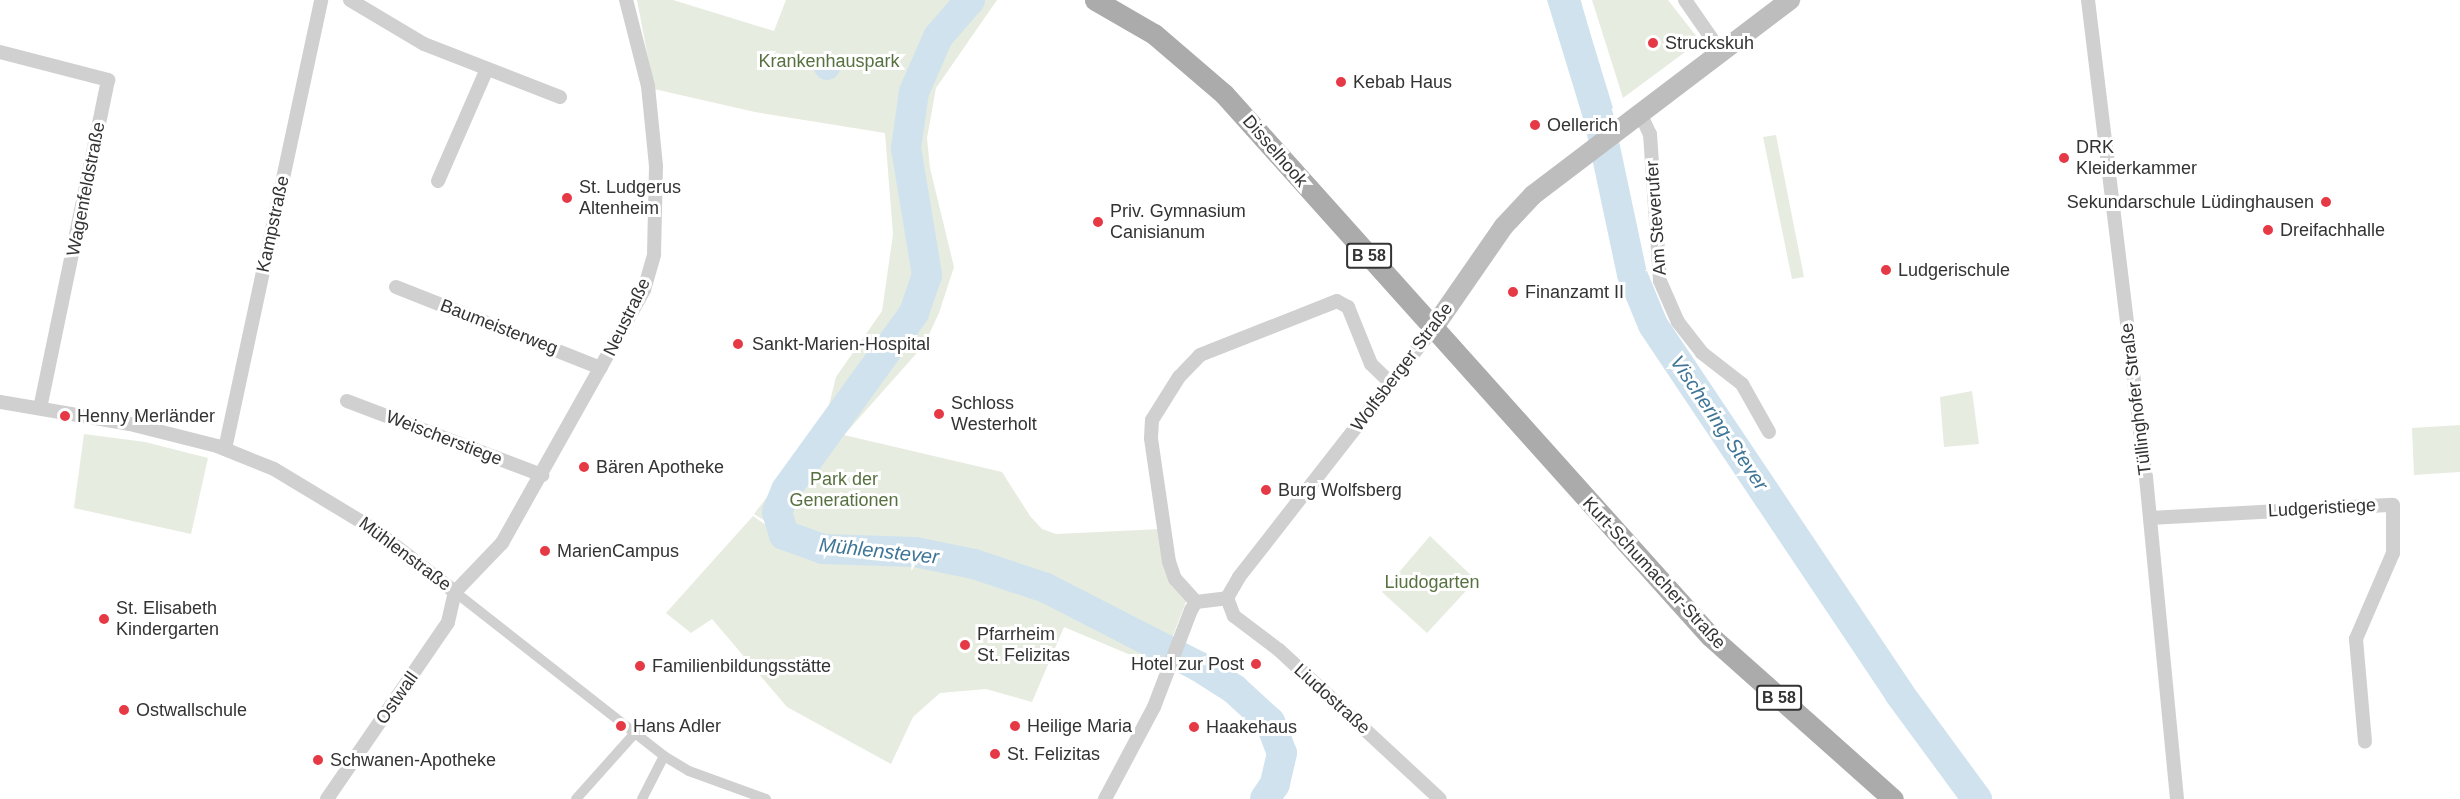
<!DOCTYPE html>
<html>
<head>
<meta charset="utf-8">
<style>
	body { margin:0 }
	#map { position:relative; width:2460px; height:799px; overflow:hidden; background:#fff; font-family:Helvetica,sans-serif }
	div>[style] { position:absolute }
	.green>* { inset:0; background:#e6ecdf }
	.water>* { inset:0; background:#cfe2ee }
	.round { border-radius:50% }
	.river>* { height:30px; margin:-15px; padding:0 15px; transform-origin:15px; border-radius:15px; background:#cfe2ee }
	.pedestrian>* { height:10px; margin:-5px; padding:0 5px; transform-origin:5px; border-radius:5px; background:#d0d0d0 }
	.minor>* { height:14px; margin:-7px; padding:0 7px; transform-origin:7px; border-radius:7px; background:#d0d0d0 }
	.secondary>* { height:20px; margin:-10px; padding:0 10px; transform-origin:10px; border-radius:10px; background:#bdbdbd }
	.primary>* { height:21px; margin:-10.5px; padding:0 10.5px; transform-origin:10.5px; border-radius:10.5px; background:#ababab }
	.dots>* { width:16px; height:16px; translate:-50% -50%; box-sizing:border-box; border:3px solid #fff; border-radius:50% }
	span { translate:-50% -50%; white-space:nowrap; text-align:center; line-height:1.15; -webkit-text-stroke:6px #fff; paint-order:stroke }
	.shield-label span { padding:2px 4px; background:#fff; border:2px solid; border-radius:4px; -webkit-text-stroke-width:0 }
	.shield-label { font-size:16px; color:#333; font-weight:700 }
	.poi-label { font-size:18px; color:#333 }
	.left { translate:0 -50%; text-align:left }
	.right { translate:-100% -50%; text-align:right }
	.park-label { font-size:18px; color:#56703f }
	.street-label { font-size:18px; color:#333 }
	.water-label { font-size:20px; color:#3f7597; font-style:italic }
</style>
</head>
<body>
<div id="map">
	<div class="green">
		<div style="clip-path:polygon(637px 0,673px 0,774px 31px,786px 0,997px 0,936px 88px,927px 138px,930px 168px,954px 267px,939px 313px,924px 345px,844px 435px,1002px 472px,1030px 516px,1042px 529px,1056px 534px,1161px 529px,1187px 599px,1169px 646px,1048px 585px,976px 560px,914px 547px,824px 544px,785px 533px,754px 514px,825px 421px,836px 377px,882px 311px,893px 234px,885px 133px,755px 112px,654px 89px)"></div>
		<div style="clip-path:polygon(1592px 0,1668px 0,1700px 41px,1623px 98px)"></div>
		<div style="clip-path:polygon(1776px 135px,1804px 277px,1792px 279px,1763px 137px)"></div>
		<div style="clip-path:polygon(1972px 391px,1979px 444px,1944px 447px,1940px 397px)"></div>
		<div style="clip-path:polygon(2460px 425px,2460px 472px,2414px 475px,2412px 428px)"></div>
		<div style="clip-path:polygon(84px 434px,145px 442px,208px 458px,191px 534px,74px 508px)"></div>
		<div style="clip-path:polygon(753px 516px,783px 537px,822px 553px,915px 556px,976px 569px,1045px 594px,1166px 653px,1159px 667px,1064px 627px,1032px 702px,986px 689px,940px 693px,913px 717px,891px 764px,787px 707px,712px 619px,691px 633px,666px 613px)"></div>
		<div style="clip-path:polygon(1430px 536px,1476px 580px,1427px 633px,1382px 592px)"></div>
	</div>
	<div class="water">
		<div style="clip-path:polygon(1547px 0,1580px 0,1613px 108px,1586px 128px)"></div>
		<div class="round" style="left:814px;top:54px;width:26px;height:26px"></div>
	</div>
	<div class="river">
		<div style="left:970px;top:0;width:49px;rotate:130.9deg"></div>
		<div style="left:938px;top:37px;width:60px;rotate:113.6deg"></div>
		<div style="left:914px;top:92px;width:57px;rotate:98.1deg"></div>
		<div style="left:906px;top:148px;width:129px;rotate:80.6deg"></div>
		<div style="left:927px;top:275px;width:40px;rotate:108.9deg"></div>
		<div style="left:914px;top:313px;width:218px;rotate:125.9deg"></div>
		<div style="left:786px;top:490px;width:24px;rotate:112deg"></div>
		<div style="left:777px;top:512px;width:24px;rotate:73deg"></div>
		<div style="left:784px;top:535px;width:41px;rotate:19.7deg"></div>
		<div style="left:823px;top:549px;width:92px;rotate:1.9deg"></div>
		<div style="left:915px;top:552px;width:60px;rotate:11.5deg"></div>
		<div style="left:974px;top:564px;width:76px;rotate:18.4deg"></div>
		<div style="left:1046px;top:588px;width:171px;rotate:27.2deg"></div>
		<div style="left:1198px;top:666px;width:43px;rotate:32.6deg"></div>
		<div style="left:1234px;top:689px;width:49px;rotate:42.5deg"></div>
		<div style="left:1270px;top:722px;width:33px;rotate:69deg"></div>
		<div style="left:1282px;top:753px;width:32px;rotate:103deg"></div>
		<div style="left:1275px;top:784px;width:18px;rotate:124deg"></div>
		<div style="left:1565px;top:0;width:124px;rotate:74.1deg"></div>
		<div style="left:1599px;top:119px;width:158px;rotate:78deg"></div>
		<div style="left:1632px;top:274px;width:55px;rotate:67.6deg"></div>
		<div style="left:1653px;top:325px;width:443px;rotate:56.2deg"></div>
		<div style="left:1899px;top:693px;width:132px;rotate:53.7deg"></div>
	</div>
	<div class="pedestrian">
		<div style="left:455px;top:592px;width:266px;rotate:38.1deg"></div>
		<div style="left:664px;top:756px;width:29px;rotate:31deg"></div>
		<div style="left:689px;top:771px;width:82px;rotate:20deg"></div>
		<div style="left:576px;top:799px;width:90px;rotate:-48.2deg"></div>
		<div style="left:642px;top:799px;width:48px;rotate:-62.9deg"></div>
	</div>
	<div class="minor">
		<div style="left:350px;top:0;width:86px;rotate:30.7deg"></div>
		<div style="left:424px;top:44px;width:146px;rotate:21.3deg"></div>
		<div style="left:1685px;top:0;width:63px;rotate:55.3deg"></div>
		<div style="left:2088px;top:0;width:481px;rotate:83.1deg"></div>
		<div style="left:2146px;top:477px;width:323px;rotate:84.5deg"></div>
		<div style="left:0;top:52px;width:112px;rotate:14.5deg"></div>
		<div style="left:108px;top:80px;width:334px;rotate:101.7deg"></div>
		<div style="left:1640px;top:113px;width:23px;rotate:65deg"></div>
		<div style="left:1650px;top:134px;width:147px;rotate:86.1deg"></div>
		<div style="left:1660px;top:281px;width:45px;rotate:66.3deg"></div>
		<div style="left:1678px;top:322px;width:39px;rotate:52deg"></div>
		<div style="left:1702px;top:353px;width:51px;rotate:37.8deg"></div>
		<div style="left:1742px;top:384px;width:55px;rotate:60.6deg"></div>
		<div style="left:438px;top:181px;width:120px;rotate:-66.4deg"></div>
		<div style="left:396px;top:287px;width:220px;rotate:21.6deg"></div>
		<div style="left:347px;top:401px;width:209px;rotate:20.8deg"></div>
		<div style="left:0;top:402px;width:132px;rotate:9.6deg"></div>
		<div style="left:130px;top:424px;width:90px;rotate:14.2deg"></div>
		<div style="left:217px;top:446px;width:61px;rotate:22deg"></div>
		<div style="left:274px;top:469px;width:118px;rotate:31.1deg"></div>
		<div style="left:375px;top:530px;width:101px;rotate:37.8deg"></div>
		<div style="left:225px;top:449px;width:459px;rotate:-77.9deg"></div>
		<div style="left:2150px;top:518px;width:243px;rotate:-3.1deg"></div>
		<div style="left:2393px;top:505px;width:48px;rotate:90deg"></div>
		<div style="left:2393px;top:553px;width:94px;rotate:113.3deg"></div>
		<div style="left:2356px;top:639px;width:103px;rotate:85deg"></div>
		<div style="left:455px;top:592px;width:68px;rotate:-46.2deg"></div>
		<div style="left:502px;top:543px;width:290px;rotate:-60.7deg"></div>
		<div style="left:644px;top:290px;width:37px;rotate:-74deg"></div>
		<div style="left:654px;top:254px;width:88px;rotate:-88.7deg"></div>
		<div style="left:656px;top:166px;width:80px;rotate:-95.7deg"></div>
		<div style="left:648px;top:86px;width:89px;rotate:-104.3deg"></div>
		<div style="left:1227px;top:598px;width:24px;rotate:-60deg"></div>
		<div style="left:1239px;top:577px;width:317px;rotate:-52deg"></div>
		<div style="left:1227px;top:598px;width:19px;rotate:69deg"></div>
		<div style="left:1234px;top:616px;width:56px;rotate:37.1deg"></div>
		<div style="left:1279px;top:650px;width:219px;rotate:42.8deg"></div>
		<div style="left:1196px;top:602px;width:31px;rotate:-132deg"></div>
		<div style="left:1175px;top:579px;width:18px;rotate:-109deg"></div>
		<div style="left:1169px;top:562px;width:125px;rotate:-98.3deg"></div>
		<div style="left:1151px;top:438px;width:18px;rotate:-87deg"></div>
		<div style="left:1152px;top:420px;width:51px;rotate:-57.9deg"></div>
		<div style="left:1179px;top:377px;width:30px;rotate:-46deg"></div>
		<div style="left:1200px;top:355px;width:147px;rotate:-21.5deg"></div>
		<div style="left:1337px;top:301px;width:13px;rotate:29deg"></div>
		<div style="left:1348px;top:307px;width:61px;rotate:68deg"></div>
		<div style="left:1371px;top:364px;width:28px;rotate:44deg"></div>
		<div style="left:327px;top:799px;width:214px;rotate:-55.6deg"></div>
		<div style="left:448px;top:622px;width:31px;rotate:-77deg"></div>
		<div style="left:1105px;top:799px;width:104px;rotate:-62deg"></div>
		<div style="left:1154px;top:707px;width:104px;rotate:-69.1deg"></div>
		<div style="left:1191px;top:610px;width:9px;rotate:-58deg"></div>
		<div style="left:1196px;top:602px;width:31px;rotate:-7deg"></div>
	</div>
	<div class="secondary">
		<div style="left:1434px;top:327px;width:123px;rotate:-55.3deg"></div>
		<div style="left:1504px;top:226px;width:42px;rotate:-46.9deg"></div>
		<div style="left:1533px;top:195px;width:323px;rotate:-37.2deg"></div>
	</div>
	<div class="primary">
		<div style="left:1095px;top:0;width:68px;rotate:30deg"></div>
		<div style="left:1154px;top:34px;width:92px;rotate:40.6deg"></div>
		<div style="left:1224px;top:94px;width:728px;rotate:48.12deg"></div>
		<div style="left:1710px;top:636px;width:245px;rotate:41.7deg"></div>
	</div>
	<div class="dots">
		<div style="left:1653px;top:43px;background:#e63946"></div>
		<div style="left:1341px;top:82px;background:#e63946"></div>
		<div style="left:1535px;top:125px;background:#e63946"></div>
		<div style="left:2064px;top:158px;background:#e63946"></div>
		<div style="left:567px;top:198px;background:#e63946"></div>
		<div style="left:2326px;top:202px;background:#e63946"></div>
		<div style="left:1098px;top:222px;background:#e63946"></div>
		<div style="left:2268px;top:230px;background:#e63946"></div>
		<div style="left:1886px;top:270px;background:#e63946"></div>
		<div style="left:1513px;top:292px;background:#e63946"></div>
		<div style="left:738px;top:344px;background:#e63946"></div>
		<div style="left:939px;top:414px;background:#e63946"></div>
		<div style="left:65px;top:416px;background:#e63946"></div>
		<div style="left:584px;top:467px;background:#e63946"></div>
		<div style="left:1266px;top:490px;background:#e63946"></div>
		<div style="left:545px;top:551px;background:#e63946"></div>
		<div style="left:104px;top:619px;background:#e63946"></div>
		<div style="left:965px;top:645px;background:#e63946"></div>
		<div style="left:1256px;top:664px;background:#e63946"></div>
		<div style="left:640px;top:666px;background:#e63946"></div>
		<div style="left:124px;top:710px;background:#e63946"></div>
		<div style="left:621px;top:726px;background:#e63946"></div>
		<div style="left:1015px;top:726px;background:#e63946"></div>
		<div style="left:1194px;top:727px;background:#e63946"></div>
		<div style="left:995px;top:754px;background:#e63946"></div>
		<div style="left:318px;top:760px;background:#e63946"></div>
	</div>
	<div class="shield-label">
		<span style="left:1369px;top:256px">B 58</span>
		<span style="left:1779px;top:698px">B 58</span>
	</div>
	<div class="poi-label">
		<span class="left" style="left:1665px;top:43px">Struckskuh</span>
		<span class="left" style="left:1353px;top:82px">Kebab Haus</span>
		<span class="left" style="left:1547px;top:125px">Oellerich</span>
		<span class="left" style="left:2076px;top:158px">DRK<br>Kleiderkammer</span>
		<span class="left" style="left:579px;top:198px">St. Ludgerus<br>Altenheim</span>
		<span class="right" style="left:2314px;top:202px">Sekundarschule Lüdinghausen</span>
		<span class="left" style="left:1110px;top:222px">Priv. Gymnasium<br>Canisianum</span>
		<span class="left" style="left:2280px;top:230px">Dreifachhalle</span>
		<span class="left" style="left:1898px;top:270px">Ludgerischule</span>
		<span class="left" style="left:1525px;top:292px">Finanzamt II</span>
		<span class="left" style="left:752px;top:344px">Sankt-Marien-Hospital</span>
		<span class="left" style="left:951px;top:414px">Schloss<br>Westerholt</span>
		<span class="left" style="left:77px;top:416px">Henny Merländer</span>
		<span class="left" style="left:596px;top:467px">Bären Apotheke</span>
		<span class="left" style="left:1278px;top:490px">Burg Wolfsberg</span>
		<span class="left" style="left:557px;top:551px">MarienCampus</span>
		<span class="left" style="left:116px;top:619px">St. Elisabeth<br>Kindergarten</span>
		<span class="left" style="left:977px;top:645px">Pfarrheim<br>St. Felizitas</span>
		<span class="right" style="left:1244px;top:664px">Hotel zur Post</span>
		<span class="left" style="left:652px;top:666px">Familienbildungsstätte</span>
		<span class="left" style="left:136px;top:710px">Ostwallschule</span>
		<span class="left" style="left:633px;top:726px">Hans Adler</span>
		<span class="left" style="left:1027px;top:726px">Heilige Maria</span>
		<span class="left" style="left:1206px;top:727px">Haakehaus</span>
		<span class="left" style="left:1007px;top:754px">St. Felizitas</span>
		<span class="left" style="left:330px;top:760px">Schwanen-Apotheke</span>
	</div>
	<div class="park-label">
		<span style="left:829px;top:61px">Krankenhauspark</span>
		<span style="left:844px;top:490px">Park der<br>Generationen</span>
		<span style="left:1432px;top:582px">Liudogarten</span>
	</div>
	<div class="street-label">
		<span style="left:1275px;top:151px;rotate:49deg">Disselhook</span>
		<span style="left:86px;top:189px;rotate:-79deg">Wagenfeldstraße</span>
		<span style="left:1656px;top:218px;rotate:-94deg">Am Steverufer</span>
		<span style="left:273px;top:224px;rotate:-78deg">Kampstraße</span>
		<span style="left:627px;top:317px;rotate:-64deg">Neustraße</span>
		<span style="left:499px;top:327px;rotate:21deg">Baumeisterweg</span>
		<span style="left:1402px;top:367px;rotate:-53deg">Wolfsberger Straße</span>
		<span style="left:2136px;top:399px;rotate:-97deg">Tüllinghofer Straße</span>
		<span style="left:444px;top:438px;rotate:21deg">Weischerstiege</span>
		<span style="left:2322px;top:508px;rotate:-3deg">Ludgeristiege</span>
		<span style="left:405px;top:554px;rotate:37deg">Mühlenstraße</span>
		<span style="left:1654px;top:573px;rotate:47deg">Kurt-Schumacher-Straße</span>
		<span style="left:397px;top:698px;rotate:-55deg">Ostwall</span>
		<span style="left:1332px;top:699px;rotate:42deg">Liudostraße</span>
	</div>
	<div class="water-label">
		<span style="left:1719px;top:423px;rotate:56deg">Vischering-Stever</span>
		<span style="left:879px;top:551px;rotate:6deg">Mühlenstever</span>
	</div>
</div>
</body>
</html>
